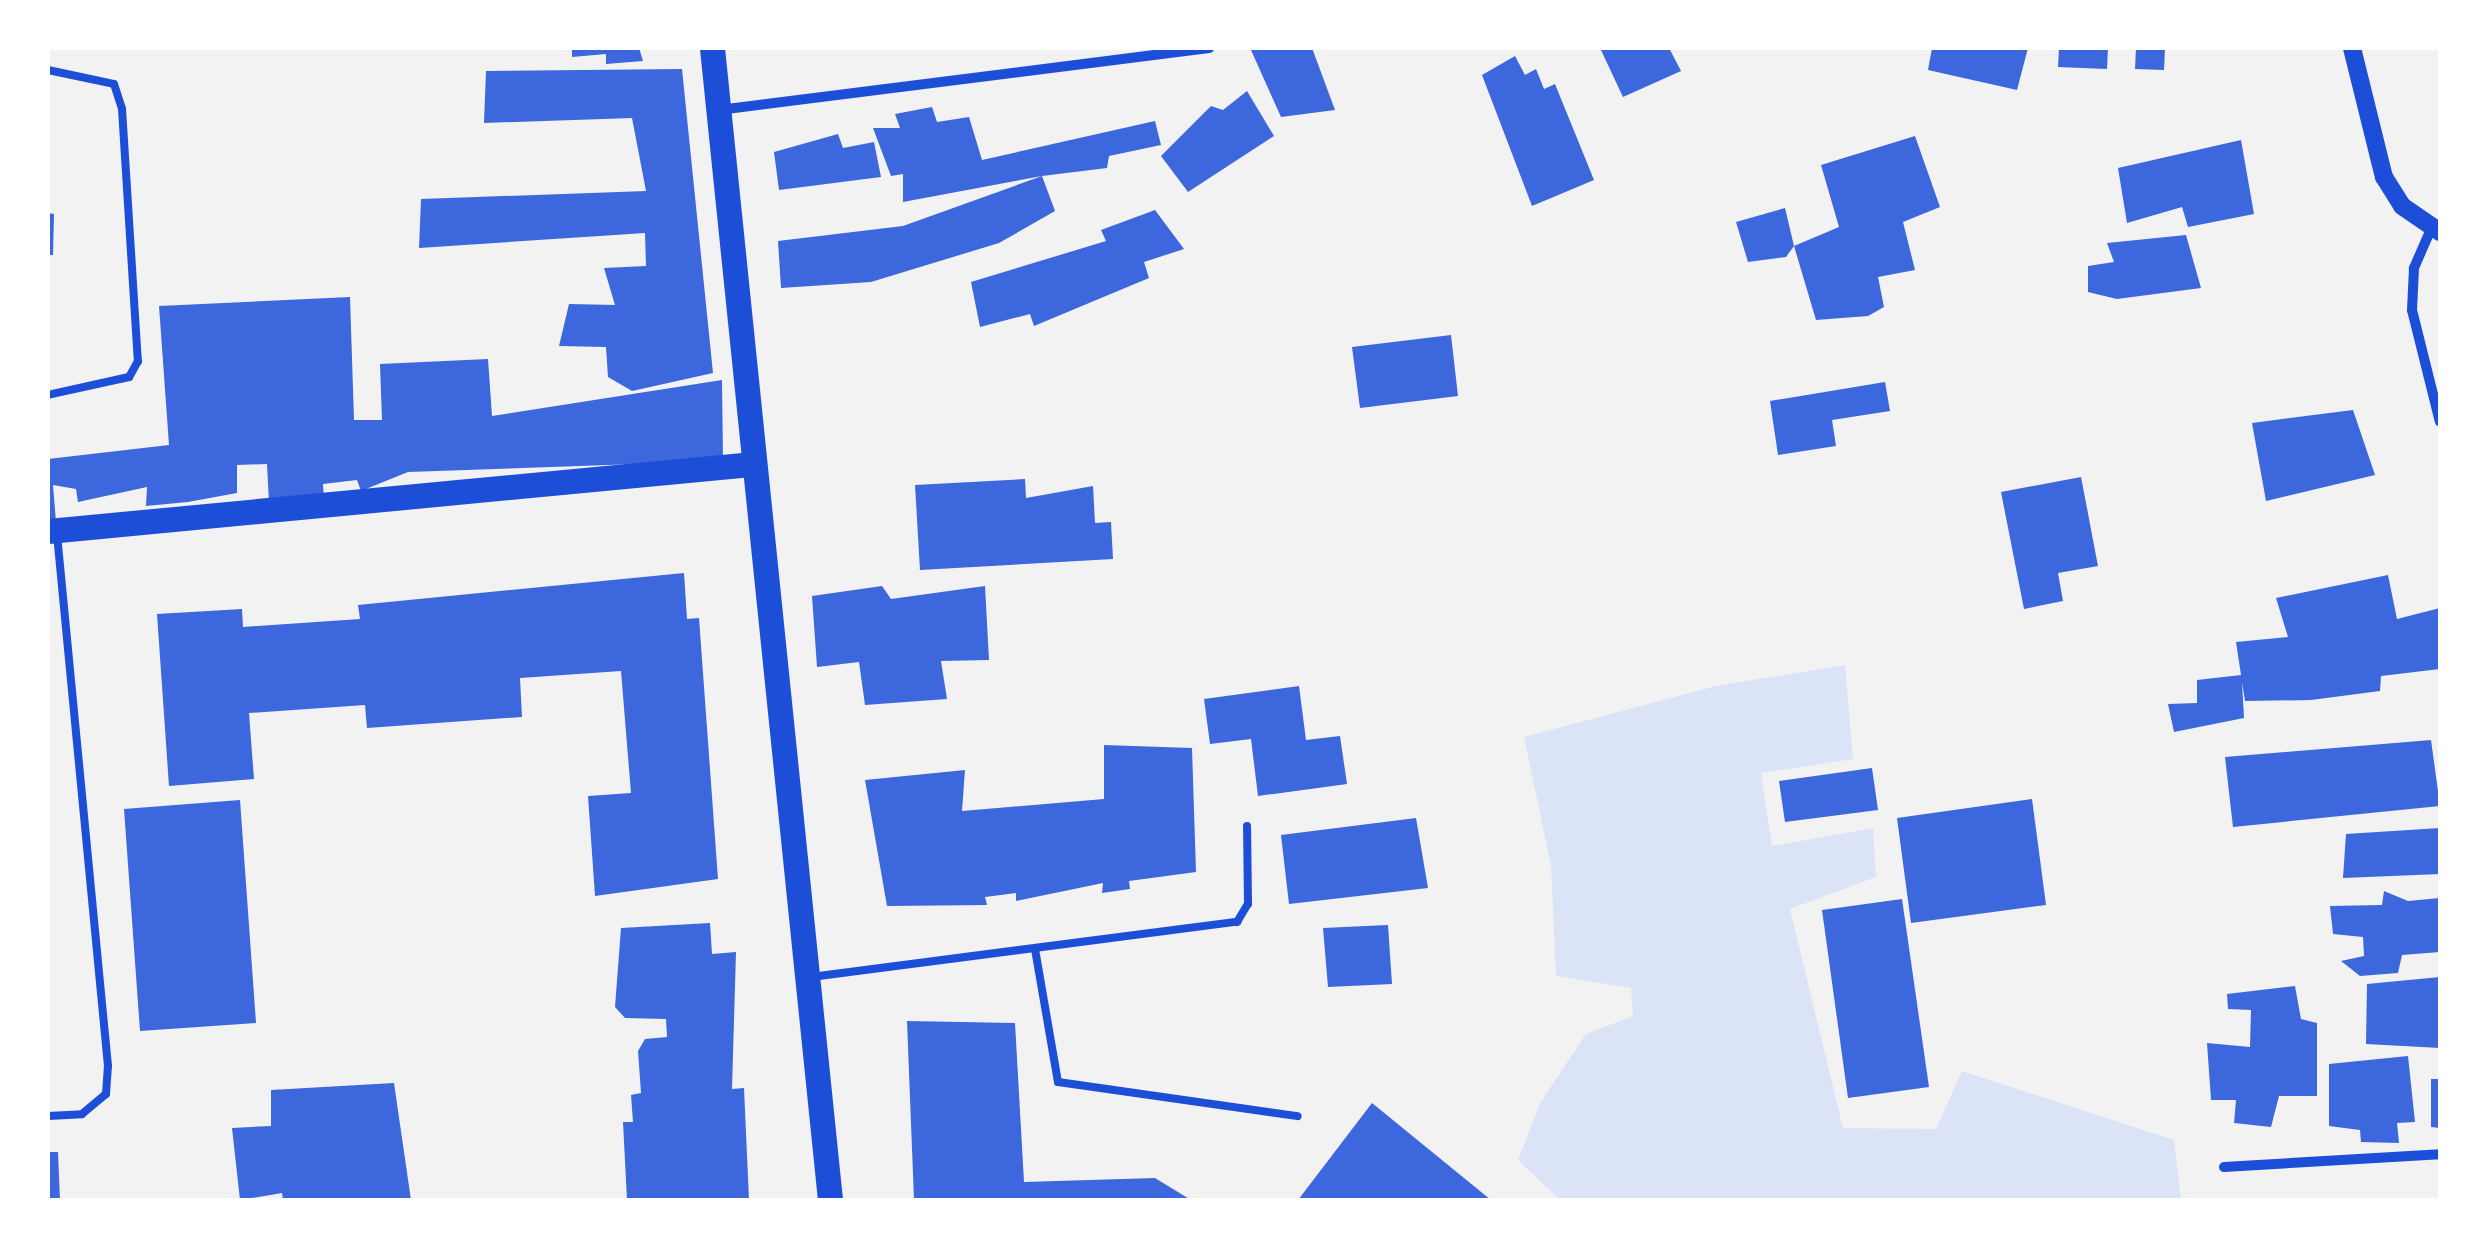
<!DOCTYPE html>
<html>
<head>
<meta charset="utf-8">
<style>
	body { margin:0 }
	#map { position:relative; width:2488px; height:1248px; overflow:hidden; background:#f2f2f2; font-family:Jost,sans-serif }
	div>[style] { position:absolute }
	.green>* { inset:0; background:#dbe4f7 }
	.building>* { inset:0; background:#3d67dc }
	.service>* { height:8px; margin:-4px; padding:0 4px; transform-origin:4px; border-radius:4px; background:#1d4ed8 }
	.minor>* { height:10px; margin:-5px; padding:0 5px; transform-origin:5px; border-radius:5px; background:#1d4ed8 }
	.tertiary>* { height:18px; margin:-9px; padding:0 9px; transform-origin:9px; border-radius:9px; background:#1d4ed8 }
	.primary>* { height:25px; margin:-12.5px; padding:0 12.5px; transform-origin:12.5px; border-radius:12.5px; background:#1d4ed8 }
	span { translate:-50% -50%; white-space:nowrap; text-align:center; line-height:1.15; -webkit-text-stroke:8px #fff; paint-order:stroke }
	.frame { position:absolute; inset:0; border:50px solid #fff; pointer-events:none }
</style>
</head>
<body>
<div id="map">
	<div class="green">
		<div style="clip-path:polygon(1845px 665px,1853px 759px,1761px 773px,1772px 846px,1873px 828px,1876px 877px,1790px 909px,1843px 1128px,1936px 1129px,1962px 1071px,2174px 1140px,2181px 1200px,1560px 1200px,1518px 1160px,1540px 1103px,1586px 1034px,1633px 1016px,1631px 988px,1556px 976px,1551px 866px,1524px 737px,1716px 686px)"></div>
	</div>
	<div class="building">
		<div style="clip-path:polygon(572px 48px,639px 48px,643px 61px,606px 64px,606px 54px,572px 57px)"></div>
		<div style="clip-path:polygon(1312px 48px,1335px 110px,1281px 117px,1251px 50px)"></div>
		<div style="clip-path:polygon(1600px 48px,1669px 48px,1681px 71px,1623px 97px)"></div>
		<div style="clip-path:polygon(1932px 48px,2028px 48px,2017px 90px,1928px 70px)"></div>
		<div style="clip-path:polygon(2059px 48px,2108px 48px,2107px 69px,2058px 67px)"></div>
		<div style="clip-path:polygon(2136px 48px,2165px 48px,2164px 70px,2135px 69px)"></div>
		<div style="clip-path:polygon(1515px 56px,1525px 75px,1536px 69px,1544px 89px,1555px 84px,1594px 180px,1532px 206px,1482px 75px)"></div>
		<div style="clip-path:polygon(682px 69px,713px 373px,632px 391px,608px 377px,606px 347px,559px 346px,569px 304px,615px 305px,604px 268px,646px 266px,645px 233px,419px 248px,421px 199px,646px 191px,632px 118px,484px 123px,486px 71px)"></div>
		<div style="clip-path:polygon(1247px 91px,1274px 136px,1188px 192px,1161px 156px,1211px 106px,1223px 110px)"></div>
		<div style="clip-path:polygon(932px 107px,937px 122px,969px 117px,982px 160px,1155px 121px,1161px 145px,1109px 156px,1107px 168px,1042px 176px,1055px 211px,999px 243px,871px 282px,781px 288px,778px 241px,903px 226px,1042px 176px,903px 202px,903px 174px,891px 176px,873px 128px,900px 128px,895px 114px)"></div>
		<div style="clip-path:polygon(838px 134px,843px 148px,874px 142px,881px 177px,779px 190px,774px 152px)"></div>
		<div style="clip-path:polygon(1915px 136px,1940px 207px,1903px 222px,1915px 270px,1878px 277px,1884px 307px,1868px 316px,1816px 320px,1794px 246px,1839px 227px,1821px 165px)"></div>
		<div style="clip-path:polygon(2241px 140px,2254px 214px,2188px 227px,2182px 207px,2127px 223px,2118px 168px)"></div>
		<div style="clip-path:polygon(1785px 208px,1794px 246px,1786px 257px,1748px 262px,1736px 222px)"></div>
		<div style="clip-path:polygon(1155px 210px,1184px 249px,1144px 262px,1149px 278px,1034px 326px,1030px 314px,980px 327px,971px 282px,1106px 241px,1101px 230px)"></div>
		<div style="clip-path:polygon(48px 213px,54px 214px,53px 255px,48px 255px)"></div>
		<div style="clip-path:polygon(2186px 235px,2201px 288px,2117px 299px,2088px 292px,2088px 266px,2114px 262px,2107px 243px)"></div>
		<div style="clip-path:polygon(350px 297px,354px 420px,382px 420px,380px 364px,488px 359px,492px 416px,722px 380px,723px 461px,408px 472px,361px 491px,357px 480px,323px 484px,324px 499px,269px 503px,267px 464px,237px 465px,237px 493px,188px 502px,146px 506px,147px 487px,78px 502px,76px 489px,53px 485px,56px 522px,48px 522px,48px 459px,169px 445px,159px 306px)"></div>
		<div style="clip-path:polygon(1451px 335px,1458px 396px,1360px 408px,1352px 347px)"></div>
		<div style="clip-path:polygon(1885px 382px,1890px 411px,1832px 420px,1836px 446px,1778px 455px,1770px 401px)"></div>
		<div style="clip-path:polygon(2353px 410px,2375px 475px,2266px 501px,2252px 423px)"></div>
		<div style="clip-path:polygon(2081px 477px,2098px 566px,2058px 573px,2063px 601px,2024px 609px,2001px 492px)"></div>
		<div style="clip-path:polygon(1025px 479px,1026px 498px,1093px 486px,1095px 523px,1111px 522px,1113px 559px,920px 570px,915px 485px)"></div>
		<div style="clip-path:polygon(684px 573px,687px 619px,699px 618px,718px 879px,595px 896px,588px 796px,631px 793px,621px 671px,520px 678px,522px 717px,367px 728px,365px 705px,249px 713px,254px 779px,169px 786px,157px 614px,242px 609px,243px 627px,360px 619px,358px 605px)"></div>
		<div style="clip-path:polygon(2388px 575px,2397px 619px,2440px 608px,2440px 669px,2381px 676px,2380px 691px,2311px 700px,2245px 701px,2242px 682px,2244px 718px,2174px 732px,2168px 704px,2197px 703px,2197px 680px,2241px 675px,2236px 642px,2288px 637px,2276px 598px)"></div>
		<div style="clip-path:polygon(882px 586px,891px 599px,985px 586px,989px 660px,941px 661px,947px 699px,865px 705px,859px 662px,817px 667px,812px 596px)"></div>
		<div style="clip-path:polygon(1299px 686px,1306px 740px,1340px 736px,1347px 784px,1258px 796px,1251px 739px,1210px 744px,1204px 699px)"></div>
		<div style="clip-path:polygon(2431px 740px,2440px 806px,2233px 827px,2225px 757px)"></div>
		<div style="clip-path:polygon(1104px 745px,1192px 748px,1196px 872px,1129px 881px,1130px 889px,1102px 893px,1103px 883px,1016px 901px,1016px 893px,985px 897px,987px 905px,887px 906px,865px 780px,965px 770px,962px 811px,1104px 799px)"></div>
		<div style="clip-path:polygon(1872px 768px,1878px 810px,1785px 822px,1779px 781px)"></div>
		<div style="clip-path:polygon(2032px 799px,2046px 905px,1911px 923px,1897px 818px)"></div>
		<div style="clip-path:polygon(240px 800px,256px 1023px,140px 1031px,124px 809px)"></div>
		<div style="clip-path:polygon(1416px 818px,1428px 888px,1289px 904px,1281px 835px)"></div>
		<div style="clip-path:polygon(2440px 828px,2440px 874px,2343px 878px,2346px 834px)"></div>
		<div style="clip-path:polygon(2384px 891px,2408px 901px,2440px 898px,2440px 952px,2402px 955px,2398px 973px,2360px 976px,2341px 961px,2364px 956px,2363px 937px,2333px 934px,2330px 906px,2382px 905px)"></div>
		<div style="clip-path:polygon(1902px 899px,1929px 1087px,1848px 1098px,1822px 910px)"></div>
		<div style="clip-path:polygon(710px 923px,712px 954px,736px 952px,732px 1089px,744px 1088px,749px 1200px,627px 1200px,623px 1122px,633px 1122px,631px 1095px,641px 1093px,638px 1051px,645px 1039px,667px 1037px,666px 1019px,625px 1018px,615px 1007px,621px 928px)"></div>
		<div style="clip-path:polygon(1388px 925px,1392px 984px,1328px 987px,1323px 928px)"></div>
		<div style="clip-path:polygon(2440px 977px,2440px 1048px,2366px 1044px,2367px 984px)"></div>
		<div style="clip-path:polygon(2295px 986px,2301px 1019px,2317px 1023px,2317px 1096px,2279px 1096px,2271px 1127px,2234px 1123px,2236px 1100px,2211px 1100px,2207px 1043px,2250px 1047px,2251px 1010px,2228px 1009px,2227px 994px)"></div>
		<div style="clip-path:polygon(907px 1021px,1015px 1023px,1024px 1182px,1155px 1178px,1191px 1200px,914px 1200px)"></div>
		<div style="clip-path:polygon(2408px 1056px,2415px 1122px,2397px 1123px,2399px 1143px,2361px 1142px,2360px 1130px,2329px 1126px,2329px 1064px)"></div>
		<div style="clip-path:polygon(2431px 1079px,2440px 1079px,2440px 1128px,2431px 1127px)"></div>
		<div style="clip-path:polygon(394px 1083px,411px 1200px,283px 1200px,282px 1193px,240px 1200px,232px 1128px,271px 1126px,271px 1090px)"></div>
		<div style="clip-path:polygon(1372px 1103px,1491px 1200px,1298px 1200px)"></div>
		<div style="clip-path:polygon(48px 1152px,58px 1152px,60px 1200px,48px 1200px)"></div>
	</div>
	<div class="service">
		<div style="left:48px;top:70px;width:67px;rotate:12deg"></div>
		<div style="left:114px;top:84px;width:26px;rotate:72deg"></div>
		<div style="left:122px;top:109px;width:253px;rotate:86.4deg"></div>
		<div style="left:138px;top:361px;width:18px;rotate:119deg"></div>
		<div style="left:129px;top:377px;width:83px;rotate:167.5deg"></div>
		<div style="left:1035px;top:949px;width:135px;rotate:80.2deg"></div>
		<div style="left:1058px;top:1082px;width:242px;rotate:8.1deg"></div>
		<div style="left:811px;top:977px;width:430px;rotate:-7.4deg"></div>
		<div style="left:1237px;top:922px;width:21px;rotate:-59deg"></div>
		<div style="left:1248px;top:904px;width:78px;rotate:-90.7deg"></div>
		<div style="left:48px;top:1116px;width:34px;rotate:-3deg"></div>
		<div style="left:82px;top:1114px;width:31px;rotate:-40deg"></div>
		<div style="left:106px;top:1094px;width:28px;rotate:-86deg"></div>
		<div style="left:108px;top:1066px;width:534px;rotate:-95.48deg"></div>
	</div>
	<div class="minor">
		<div style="left:719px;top:110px;width:494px;rotate:-7.2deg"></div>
		<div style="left:2431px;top:229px;width:43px;rotate:113.6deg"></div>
		<div style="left:2414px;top:268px;width:42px;rotate:92.7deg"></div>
		<div style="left:2412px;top:310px;width:115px;rotate:76deg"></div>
		<div style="left:2224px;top:1167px;width:216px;rotate:-3.4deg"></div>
	</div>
	<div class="tertiary">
		<div style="left:2352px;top:48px;width:133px;rotate:76.1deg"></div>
		<div style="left:2384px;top:177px;width:34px;rotate:58deg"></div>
		<div style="left:2402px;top:206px;width:46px;rotate:34.4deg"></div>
	</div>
	<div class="primary">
		<div style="left:712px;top:48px;width:1158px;rotate:84.15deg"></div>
		<div style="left:48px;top:531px;width:706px;rotate:-5.44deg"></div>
	</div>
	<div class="frame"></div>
</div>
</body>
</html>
